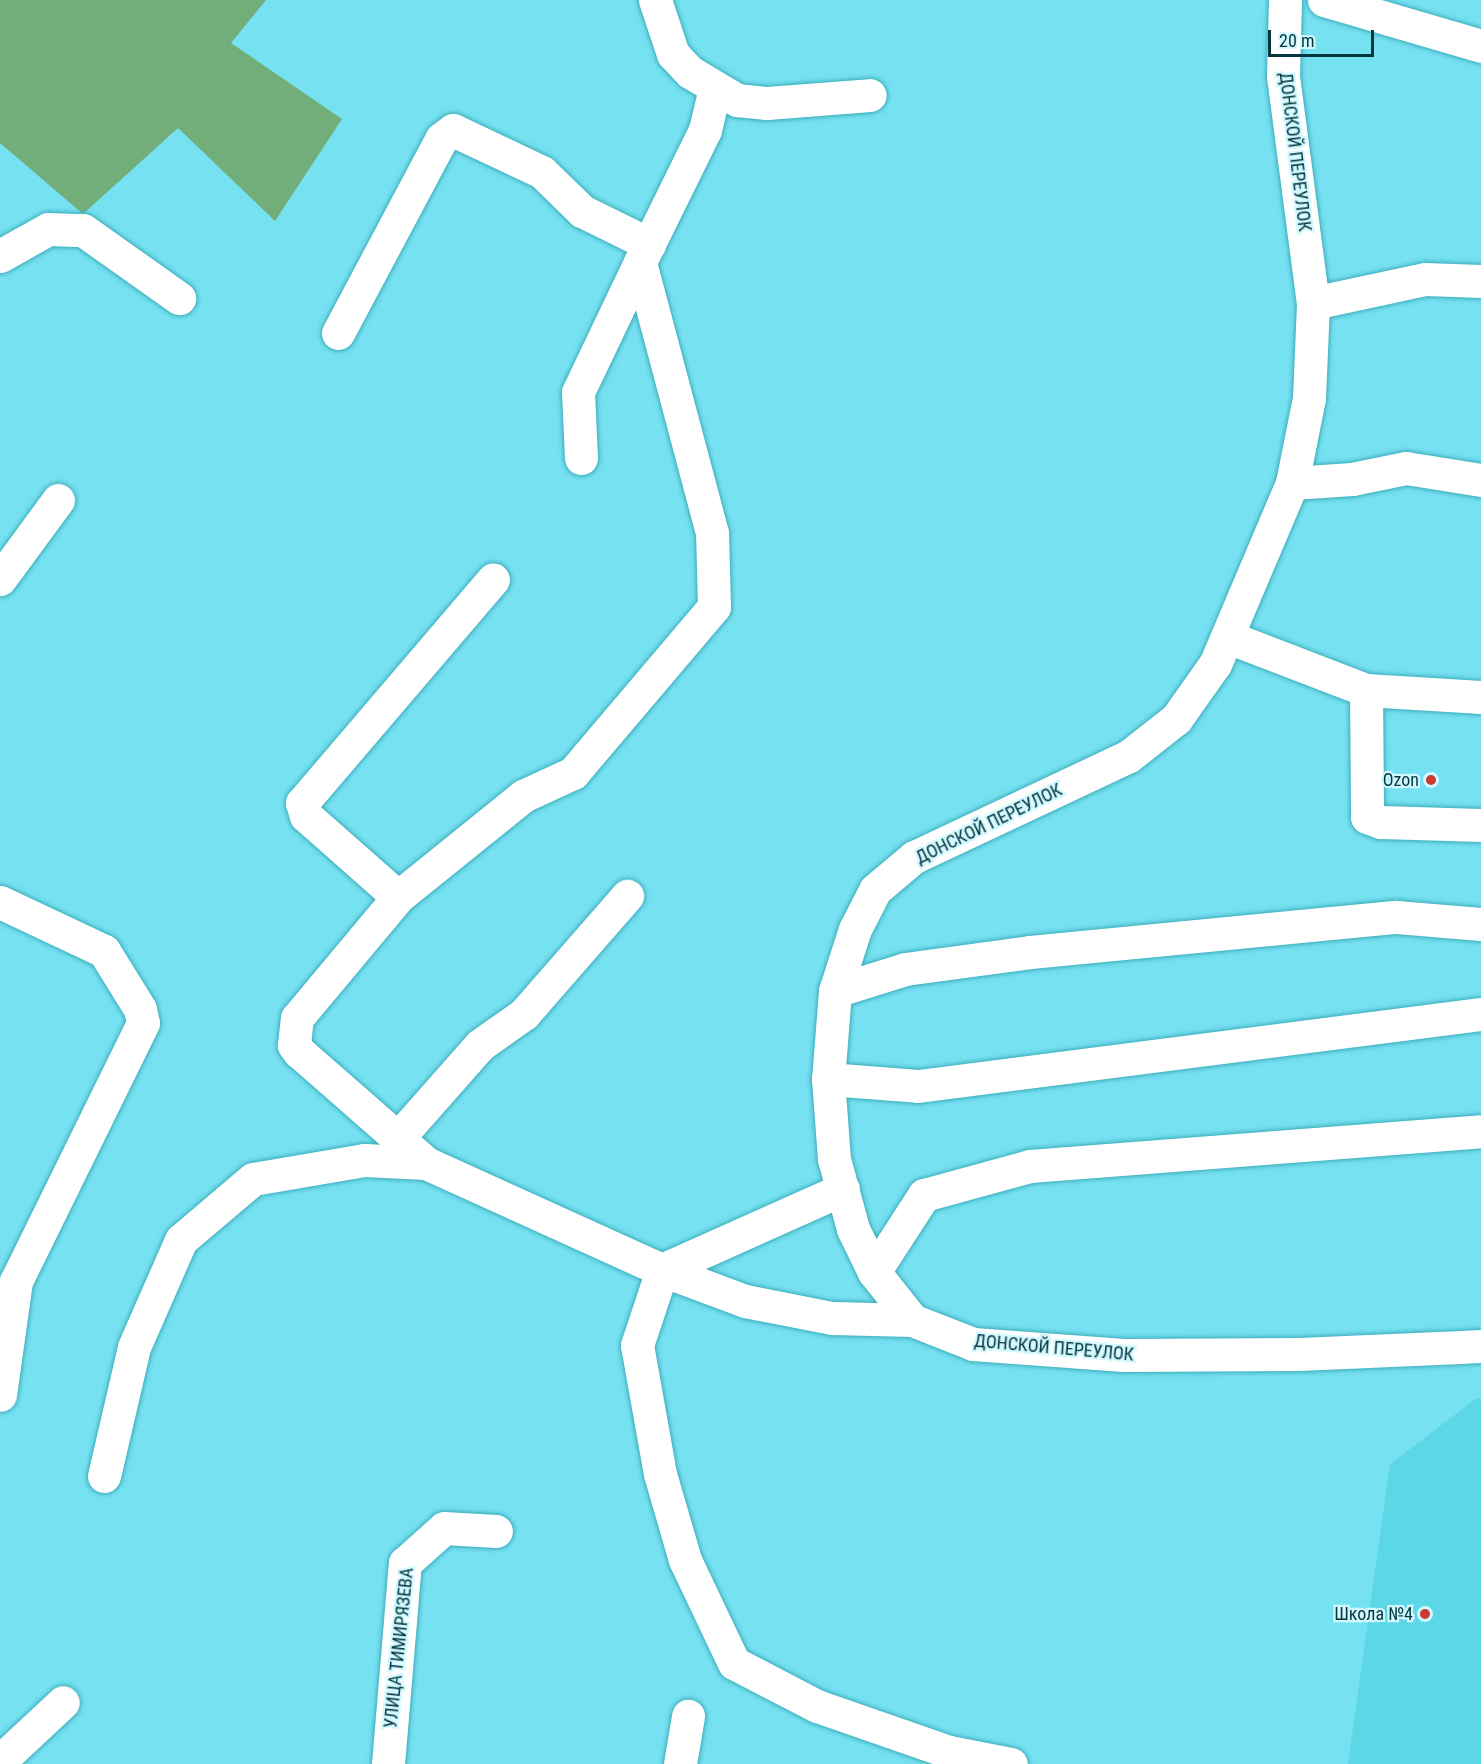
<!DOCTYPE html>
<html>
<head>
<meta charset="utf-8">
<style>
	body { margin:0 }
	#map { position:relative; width:1481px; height:1764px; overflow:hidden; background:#76e1f1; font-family:"Roboto Condensed",sans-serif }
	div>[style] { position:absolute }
	.built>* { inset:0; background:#5bd7e8 }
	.green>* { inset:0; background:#71ae79 }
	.roads { filter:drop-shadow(0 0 2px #3daebd) drop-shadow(0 0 2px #3daebd) }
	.minor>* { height:33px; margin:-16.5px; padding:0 16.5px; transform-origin:16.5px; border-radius:16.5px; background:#fff }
	.dots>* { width:16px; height:16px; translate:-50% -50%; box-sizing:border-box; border:3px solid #d1f8fe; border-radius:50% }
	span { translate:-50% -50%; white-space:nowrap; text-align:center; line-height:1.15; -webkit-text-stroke:4.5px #d1f8fe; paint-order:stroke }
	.street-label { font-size:18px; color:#04373e }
	.poi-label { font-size:18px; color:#04373e }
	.right { translate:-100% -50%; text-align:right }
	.scale { position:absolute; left:1268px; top:30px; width:106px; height:27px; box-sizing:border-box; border:3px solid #04373e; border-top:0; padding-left:8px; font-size:18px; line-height:21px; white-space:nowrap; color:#04373e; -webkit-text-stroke:4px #d1f8fe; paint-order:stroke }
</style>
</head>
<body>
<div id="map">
	<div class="built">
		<div style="clip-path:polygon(1477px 1398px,1481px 1398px,1481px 1764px,1348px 1764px,1390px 1464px)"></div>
	</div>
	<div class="green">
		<div style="clip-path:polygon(0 0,266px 0,231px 43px,342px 119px,275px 221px,178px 128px,83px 214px,0 143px)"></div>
	</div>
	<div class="roads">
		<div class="minor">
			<div style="left:655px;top:0;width:57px;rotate:71.6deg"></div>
			<div style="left:673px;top:54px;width:25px;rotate:47deg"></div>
			<div style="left:690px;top:72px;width:55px;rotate:30.8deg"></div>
			<div style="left:737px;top:100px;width:30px;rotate:6deg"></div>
			<div style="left:767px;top:103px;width:103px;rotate:-4.4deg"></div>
			<div style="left:1285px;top:0;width:76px;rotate:91.5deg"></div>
			<div style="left:1283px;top:76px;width:229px;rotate:82.5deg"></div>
			<div style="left:1313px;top:303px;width:95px;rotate:92.4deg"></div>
			<div style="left:1309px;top:398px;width:87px;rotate:101.3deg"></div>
			<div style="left:1292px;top:483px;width:197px;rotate:113deg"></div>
			<div style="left:1215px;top:664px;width:67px;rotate:125.3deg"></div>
			<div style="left:1176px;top:719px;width:60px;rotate:141.8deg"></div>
			<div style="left:1129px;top:756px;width:238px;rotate:154.8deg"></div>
			<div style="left:914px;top:857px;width:51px;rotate:139.8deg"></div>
			<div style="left:875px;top:890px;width:44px;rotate:117.1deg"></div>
			<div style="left:855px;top:929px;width:65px;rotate:107.9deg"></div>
			<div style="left:835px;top:991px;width:88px;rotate:94.5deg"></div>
			<div style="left:828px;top:1079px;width:80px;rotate:85.7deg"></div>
			<div style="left:834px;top:1159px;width:73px;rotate:74.8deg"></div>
			<div style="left:853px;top:1229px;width:48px;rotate:64deg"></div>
			<div style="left:874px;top:1272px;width:61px;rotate:51.6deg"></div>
			<div style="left:912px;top:1320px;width:66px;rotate:21.5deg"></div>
			<div style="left:973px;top:1344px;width:151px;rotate:4.2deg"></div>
			<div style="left:1124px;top:1355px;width:175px;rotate:-0.3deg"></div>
			<div style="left:1299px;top:1354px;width:182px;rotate:-2.5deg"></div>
			<div style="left:1324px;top:0;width:164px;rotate:16.3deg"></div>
			<div style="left:0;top:256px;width:55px;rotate:-29.4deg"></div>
			<div style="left:48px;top:229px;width:35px;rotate:2deg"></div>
			<div style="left:83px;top:230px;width:118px;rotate:35.3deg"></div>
			<div style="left:1313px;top:303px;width:115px;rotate:-12.1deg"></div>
			<div style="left:1425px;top:279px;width:56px;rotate:2deg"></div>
			<div style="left:338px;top:333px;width:220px;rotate:-62deg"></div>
			<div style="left:441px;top:139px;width:15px;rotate:-37deg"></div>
			<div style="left:453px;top:130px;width:98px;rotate:25.3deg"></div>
			<div style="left:542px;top:172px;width:56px;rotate:44.3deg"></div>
			<div style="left:582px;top:211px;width:75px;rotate:26.2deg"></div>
			<div style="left:581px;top:458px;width:66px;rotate:-92.6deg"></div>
			<div style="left:578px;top:392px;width:144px;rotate:-64.5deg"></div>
			<div style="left:1292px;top:483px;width:60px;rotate:-3.8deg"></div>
			<div style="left:1352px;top:479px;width:55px;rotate:-11.5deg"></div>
			<div style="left:1406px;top:468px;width:76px;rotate:9.1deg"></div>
			<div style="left:0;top:579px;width:98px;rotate:-53.7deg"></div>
			<div style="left:1228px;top:637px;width:148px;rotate:21deg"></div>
			<div style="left:1366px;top:690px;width:115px;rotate:3.5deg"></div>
			<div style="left:1366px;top:690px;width:127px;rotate:89.5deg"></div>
			<div style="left:1367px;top:817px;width:15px;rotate:20deg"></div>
			<div style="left:1381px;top:822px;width:100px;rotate:1.7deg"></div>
			<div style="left:398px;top:897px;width:123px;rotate:-138.6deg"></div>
			<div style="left:306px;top:816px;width:14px;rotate:-107deg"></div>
			<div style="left:302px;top:803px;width:294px;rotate:-49.5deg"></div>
			<div style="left:0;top:902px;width:115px;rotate:25.2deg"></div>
			<div style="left:104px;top:951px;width:68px;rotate:58.2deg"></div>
			<div style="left:140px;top:1009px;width:14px;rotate:78deg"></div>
			<div style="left:143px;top:1023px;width:288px;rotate:116.2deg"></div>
			<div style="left:16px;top:1281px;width:115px;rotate:98deg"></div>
			<div style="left:835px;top:991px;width:73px;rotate:-17.4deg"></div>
			<div style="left:905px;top:969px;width:126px;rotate:-7.7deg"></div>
			<div style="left:1030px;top:952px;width:368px;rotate:-5.5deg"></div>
			<div style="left:1396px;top:917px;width:85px;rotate:4.7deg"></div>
			<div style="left:828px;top:1079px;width:90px;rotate:4.4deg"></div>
			<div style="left:918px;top:1086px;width:568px;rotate:-7.29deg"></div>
			<div style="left:398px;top:1138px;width:124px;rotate:-48.6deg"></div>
			<div style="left:480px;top:1045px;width:54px;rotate:-35.2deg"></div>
			<div style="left:524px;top:1014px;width:157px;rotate:-48.9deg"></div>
			<div style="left:426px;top:1163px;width:169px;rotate:-138.8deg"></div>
			<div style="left:299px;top:1052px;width:9px;rotate:-126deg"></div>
			<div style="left:294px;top:1045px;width:27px;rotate:-84deg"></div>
			<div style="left:297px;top:1018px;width:158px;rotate:-50.1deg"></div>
			<div style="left:398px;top:897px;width:161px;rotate:-38.9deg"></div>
			<div style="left:523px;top:796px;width:55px;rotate:-24.7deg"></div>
			<div style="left:573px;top:773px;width:218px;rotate:-49.7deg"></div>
			<div style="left:714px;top:607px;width:74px;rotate:-91.5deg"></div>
			<div style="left:712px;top:533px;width:280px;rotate:-104.9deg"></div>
			<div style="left:640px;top:262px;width:147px;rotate:-63.8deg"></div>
			<div style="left:705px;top:130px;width:43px;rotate:-76.6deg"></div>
			<div style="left:843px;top:1189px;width:198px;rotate:155.9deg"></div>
			<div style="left:662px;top:1270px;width:79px;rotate:108.4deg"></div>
			<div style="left:637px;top:1345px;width:131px;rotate:79.9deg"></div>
			<div style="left:660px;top:1474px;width:90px;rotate:73.8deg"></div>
			<div style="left:685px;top:1560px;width:114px;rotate:64.6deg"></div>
			<div style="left:734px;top:1663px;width:93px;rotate:27.4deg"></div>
			<div style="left:817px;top:1706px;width:140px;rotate:19.2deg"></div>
			<div style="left:949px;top:1752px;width:63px;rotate:11deg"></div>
			<div style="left:874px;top:1272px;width:92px;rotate:-57deg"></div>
			<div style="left:924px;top:1195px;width:110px;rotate:-15.3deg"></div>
			<div style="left:1030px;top:1166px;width:452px;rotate:-4.4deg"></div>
			<div style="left:104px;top:1476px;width:132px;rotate:-76.9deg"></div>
			<div style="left:134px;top:1347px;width:117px;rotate:-66.3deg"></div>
			<div style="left:181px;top:1240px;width:94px;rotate:-40.3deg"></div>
			<div style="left:253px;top:1179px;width:113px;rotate:-9.7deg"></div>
			<div style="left:364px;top:1160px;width:62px;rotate:2.8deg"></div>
			<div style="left:426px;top:1163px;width:259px;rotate:24.4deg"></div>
			<div style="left:662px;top:1270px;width:89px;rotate:20.5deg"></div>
			<div style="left:745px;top:1301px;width:89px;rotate:11.1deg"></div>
			<div style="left:832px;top:1318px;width:80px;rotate:1.4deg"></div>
			<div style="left:0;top:1761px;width:86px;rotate:-43.1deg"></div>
			<div style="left:388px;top:1764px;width:202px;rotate:-85.2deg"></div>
			<div style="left:405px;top:1563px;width:52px;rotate:-41.9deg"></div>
			<div style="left:444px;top:1528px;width:52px;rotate:3.3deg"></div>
			<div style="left:680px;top:1764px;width:49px;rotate:-80.5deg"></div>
		</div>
	</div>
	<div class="dots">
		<div style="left:1431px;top:780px;background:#c83a32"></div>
		<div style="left:1425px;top:1614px;background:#c83a32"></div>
	</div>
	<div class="street-label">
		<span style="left:1295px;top:152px;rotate:83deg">ДОНСКОЙ ПЕРЕУЛОК</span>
		<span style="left:989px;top:824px;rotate:-26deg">ДОНСКОЙ ПЕРЕУЛОК</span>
		<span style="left:1054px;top:1348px;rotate:5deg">ДОНСКОЙ ПЕРЕУЛОК</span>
		<span style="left:399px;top:1648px;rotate:-84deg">УЛИЦА ТИМИРЯЗЕВА</span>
	</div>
	<div class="poi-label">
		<span class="right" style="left:1419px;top:780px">Ozon</span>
		<span class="right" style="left:1413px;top:1614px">Школа №4</span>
	</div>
	<div class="scale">20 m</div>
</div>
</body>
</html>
